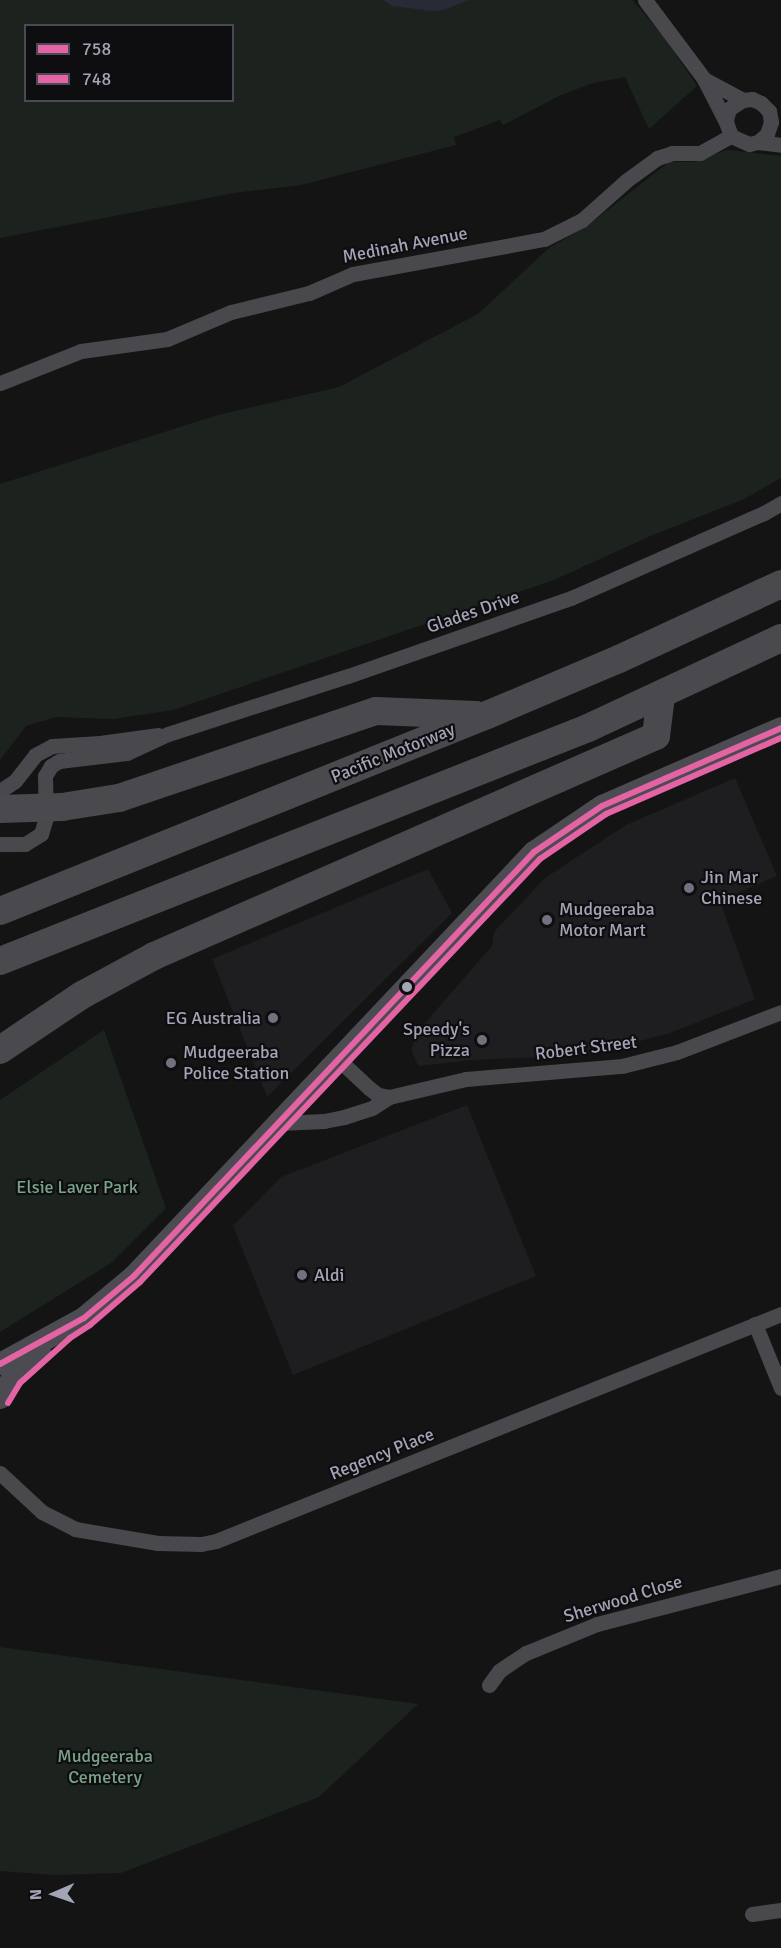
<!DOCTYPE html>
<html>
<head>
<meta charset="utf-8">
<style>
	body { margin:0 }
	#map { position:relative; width:781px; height:1948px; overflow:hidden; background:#141414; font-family:Signika,sans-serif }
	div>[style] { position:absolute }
	.built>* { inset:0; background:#1e1e20 }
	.green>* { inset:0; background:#1c231e }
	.water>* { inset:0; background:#262b36 }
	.minor>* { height:15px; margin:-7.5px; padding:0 7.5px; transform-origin:7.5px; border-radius:7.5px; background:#48484d }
	.secondary>* { height:22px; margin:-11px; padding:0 11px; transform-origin:11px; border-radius:11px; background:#4c4b51 }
	.motorway>* { height:28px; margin:-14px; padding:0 14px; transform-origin:14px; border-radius:14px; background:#4a4a4e }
	.bus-1>* { height:6px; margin:-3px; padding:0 3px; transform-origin:3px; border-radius:3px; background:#e463a4 }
	.bus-2>* { height:6px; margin:-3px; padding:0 3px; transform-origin:3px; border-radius:3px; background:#e463a4 }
	.dots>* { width:16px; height:16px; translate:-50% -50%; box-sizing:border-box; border:3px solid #0e0e10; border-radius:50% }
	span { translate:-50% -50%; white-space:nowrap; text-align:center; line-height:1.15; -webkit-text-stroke:4.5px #0e0e10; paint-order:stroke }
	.street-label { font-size:18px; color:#a3a4b6 }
	.poi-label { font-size:18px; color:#a3a4b6 }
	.left { translate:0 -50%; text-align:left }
	.right { translate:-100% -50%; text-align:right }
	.park-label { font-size:18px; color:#79a387 }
	.legend { position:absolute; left:24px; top:24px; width:210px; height:78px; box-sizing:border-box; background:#0e0e10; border:2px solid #4a4a52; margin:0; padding:8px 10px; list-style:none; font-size:18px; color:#a3a4b6 }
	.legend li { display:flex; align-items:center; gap:12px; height:30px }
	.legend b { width:30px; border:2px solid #4a4a52 }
	.north { position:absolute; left:24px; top:1864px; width:60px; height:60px; -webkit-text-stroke:4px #0e0e10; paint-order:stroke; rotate:268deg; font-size:16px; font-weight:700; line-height:24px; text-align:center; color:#a3a4b6 }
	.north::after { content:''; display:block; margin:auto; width:21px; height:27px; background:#a3a4b6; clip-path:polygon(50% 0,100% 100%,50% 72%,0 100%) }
</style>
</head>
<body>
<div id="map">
	<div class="built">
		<div style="clip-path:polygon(735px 778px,777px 876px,720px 901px,755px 999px,670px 1033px,588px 1055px,472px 1060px,418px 1066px,411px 1049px,419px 1030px,492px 946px,494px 932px,545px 878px,626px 825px)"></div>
		<div style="clip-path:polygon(428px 869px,452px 913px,267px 1097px,212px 959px)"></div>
		<div style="clip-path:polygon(467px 1105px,536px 1276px,293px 1375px,233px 1226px,281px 1177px)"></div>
	</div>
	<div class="green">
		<div style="clip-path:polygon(evenodd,0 0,632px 0,662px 34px,697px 86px,649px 129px,625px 77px,593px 83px,561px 95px,503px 125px,500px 120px,454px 137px,456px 145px,301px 185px,234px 193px,0 238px,0 0,26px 26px,232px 26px,232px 100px,26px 100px,26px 26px)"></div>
		<div style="clip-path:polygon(727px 150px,781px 156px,781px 478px,744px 499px,648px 537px,554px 580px,173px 710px,113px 719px,56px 717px,26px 726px,0 760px,0 484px,218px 415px,339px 387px,478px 314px,549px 248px,586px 227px,669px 162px,694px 162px)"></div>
		<div style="clip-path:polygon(104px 1030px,166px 1208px,111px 1263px,0 1332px,0 1100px)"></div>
		<div style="clip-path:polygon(0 1647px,418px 1704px,319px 1797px,121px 1873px,54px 1875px,0 1871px)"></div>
	</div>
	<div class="water">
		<div style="clip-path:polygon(383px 0,469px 0,443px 10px,432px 11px,392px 6px)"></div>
	</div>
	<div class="minor">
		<div style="left:645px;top:0;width:99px;rotate:53.2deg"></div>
		<div style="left:704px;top:79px;width:48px;rotate:62.9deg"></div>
		<div style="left:704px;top:79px;width:44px;rotate:28.3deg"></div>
		<div style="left:758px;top:142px;width:12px;rotate:-42deg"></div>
		<div style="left:767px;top:134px;width:13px;rotate:-72deg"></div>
		<div style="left:771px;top:122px;width:11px;rotate:-100deg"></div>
		<div style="left:769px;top:111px;width:11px;rotate:-135deg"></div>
		<div style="left:761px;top:103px;width:10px;rotate:-156deg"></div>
		<div style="left:752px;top:99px;width:9px;rotate:174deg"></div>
		<div style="left:743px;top:100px;width:15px;rotate:148deg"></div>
		<div style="left:730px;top:108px;width:8px;rotate:113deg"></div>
		<div style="left:727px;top:115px;width:7px;rotate:98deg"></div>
		<div style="left:726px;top:122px;width:15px;rotate:70deg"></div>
		<div style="left:731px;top:136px;width:20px;rotate:24deg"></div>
		<div style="left:749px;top:144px;width:9px;rotate:-13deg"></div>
		<div style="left:758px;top:142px;width:23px;rotate:7deg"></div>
		<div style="left:0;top:383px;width:87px;rotate:-21.6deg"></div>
		<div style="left:81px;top:351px;width:87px;rotate:-7.9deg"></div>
		<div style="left:167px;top:339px;width:69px;rotate:-22.9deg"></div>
		<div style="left:231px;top:312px;width:80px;rotate:-13.7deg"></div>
		<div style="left:309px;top:293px;width:48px;rotate:-23.4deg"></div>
		<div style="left:353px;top:274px;width:194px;rotate:-10.4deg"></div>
		<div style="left:544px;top:239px;width:42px;rotate:-26.6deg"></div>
		<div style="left:582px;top:220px;width:60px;rotate:-41.6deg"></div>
		<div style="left:627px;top:180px;width:37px;rotate:-36deg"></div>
		<div style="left:657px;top:158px;width:16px;rotate:-18deg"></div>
		<div style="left:672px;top:153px;width:28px"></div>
		<div style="left:700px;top:153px;width:35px;rotate:-29deg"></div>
		<div style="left:0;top:791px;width:18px;rotate:-34deg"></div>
		<div style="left:15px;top:781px;width:33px;rotate:-52deg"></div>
		<div style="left:35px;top:755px;width:19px;rotate:-28deg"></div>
		<div style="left:52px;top:746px;width:48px;rotate:-3.6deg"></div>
		<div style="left:100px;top:743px;width:59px;rotate:-7.9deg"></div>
		<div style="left:0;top:844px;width:25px"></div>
		<div style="left:25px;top:844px;width:19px;rotate:-32deg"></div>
		<div style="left:41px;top:834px;width:17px;rotate:-73deg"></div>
		<div style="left:46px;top:818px;width:42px;rotate:-91.4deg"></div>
		<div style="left:45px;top:776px;width:12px;rotate:-59deg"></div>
		<div style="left:51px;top:766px;width:9px;rotate:-32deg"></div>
		<div style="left:59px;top:761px;width:68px;rotate:-6.7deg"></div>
		<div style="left:127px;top:753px;width:45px;rotate:-24.9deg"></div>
		<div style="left:168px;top:734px;width:189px;rotate:-17.9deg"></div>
		<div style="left:348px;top:676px;width:236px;rotate:-19.3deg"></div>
		<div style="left:571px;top:598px;width:211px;rotate:-23.8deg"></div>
		<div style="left:764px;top:513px;width:20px;rotate:-30deg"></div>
		<div style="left:339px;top:1060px;width:41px;rotate:43deg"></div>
		<div style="left:369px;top:1088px;width:11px;rotate:38deg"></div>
		<div style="left:378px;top:1095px;width:11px;rotate:10deg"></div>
		<div style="left:279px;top:1123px;width:45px;rotate:-2.5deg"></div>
		<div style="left:324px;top:1121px;width:20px;rotate:-11deg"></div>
		<div style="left:344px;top:1117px;width:29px;rotate:-18deg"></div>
		<div style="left:372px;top:1108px;width:20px;rotate:-33deg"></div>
		<div style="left:389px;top:1097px;width:79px;rotate:-13.2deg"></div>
		<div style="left:466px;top:1079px;width:157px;rotate:-4.8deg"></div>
		<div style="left:622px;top:1066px;width:57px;rotate:-14.3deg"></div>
		<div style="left:677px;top:1052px;width:111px;rotate:-21deg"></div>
		<div style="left:755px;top:1324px;width:69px;rotate:67.9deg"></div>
		<div style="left:0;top:1473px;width:57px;rotate:42.9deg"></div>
		<div style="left:42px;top:1512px;width:37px;rotate:27deg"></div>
		<div style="left:75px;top:1529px;width:84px;rotate:9.6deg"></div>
		<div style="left:158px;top:1543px;width:43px;rotate:1.3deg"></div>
		<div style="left:201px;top:1544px;width:15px;rotate:-11deg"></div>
		<div style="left:216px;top:1541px;width:609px;rotate:-21.89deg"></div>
		<div style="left:489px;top:1685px;width:17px;rotate:-54deg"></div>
		<div style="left:499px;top:1671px;width:32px;rotate:-34deg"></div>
		<div style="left:526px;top:1653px;width:77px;rotate:-22.2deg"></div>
		<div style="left:597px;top:1624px;width:190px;rotate:-14.6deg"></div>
		<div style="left:752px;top:1914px;width:29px;rotate:-8deg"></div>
	</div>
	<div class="secondary">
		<div style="left:0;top:1364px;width:96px;rotate:-28.7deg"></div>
		<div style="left:84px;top:1318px;width:65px;rotate:-40deg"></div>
		<div style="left:134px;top:1276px;width:583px;rotate:-46.67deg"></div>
		<div style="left:534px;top:852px;width:82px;rotate:-34.1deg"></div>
		<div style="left:602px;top:806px;width:195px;rotate:-23.5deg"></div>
		<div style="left:0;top:1398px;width:25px;rotate:-58deg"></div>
		<div style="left:13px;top:1377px;width:37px;rotate:-43deg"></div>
	</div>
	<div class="motorway">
		<div style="left:0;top:809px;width:62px;rotate:-1.8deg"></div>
		<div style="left:62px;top:807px;width:58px;rotate:-9deg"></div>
		<div style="left:119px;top:798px;width:271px;rotate:-18.7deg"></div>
		<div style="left:376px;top:711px;width:100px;rotate:2.3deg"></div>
		<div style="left:0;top:911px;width:525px;rotate:-21.92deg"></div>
		<div style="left:487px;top:715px;width:143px;rotate:-23deg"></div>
		<div style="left:619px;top:659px;width:179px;rotate:-24.8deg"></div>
		<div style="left:0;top:961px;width:632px;rotate:-21.62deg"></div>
		<div style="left:588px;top:728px;width:213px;rotate:-25deg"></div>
		<div style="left:0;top:1050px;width:99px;rotate:-33.9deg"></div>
		<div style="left:82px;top:995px;width:82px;rotate:-28.4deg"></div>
		<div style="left:154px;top:956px;width:548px;rotate:-23.67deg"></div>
		<div style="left:656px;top:736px;width:40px;rotate:-82.9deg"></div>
	</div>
	<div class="bus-1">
		<div style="left:0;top:1364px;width:96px;rotate:-28.7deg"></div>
		<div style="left:84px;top:1318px;width:65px;rotate:-40deg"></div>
		<div style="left:134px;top:1276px;width:583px;rotate:-46.67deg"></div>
		<div style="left:534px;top:852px;width:82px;rotate:-34.1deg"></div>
		<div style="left:602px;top:806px;width:195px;rotate:-23.5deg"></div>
	</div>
	<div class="bus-2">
		<div style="left:8px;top:1403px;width:23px;rotate:-59deg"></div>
		<div style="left:20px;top:1383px;width:67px;rotate:-42deg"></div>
		<div style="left:70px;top:1338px;width:24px;rotate:-33deg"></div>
		<div style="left:90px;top:1325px;width:66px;rotate:-40.7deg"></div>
		<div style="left:140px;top:1282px;width:582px;rotate:-46.6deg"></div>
		<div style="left:540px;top:859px;width:80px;rotate:-34.3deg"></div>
		<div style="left:606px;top:814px;width:191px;rotate:-23.5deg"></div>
	</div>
	<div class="dots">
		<div style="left:689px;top:888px;background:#71727d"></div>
		<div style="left:547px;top:920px;background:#71727d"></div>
		<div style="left:407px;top:987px;background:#a3a4b6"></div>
		<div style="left:273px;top:1018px;background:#71727d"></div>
		<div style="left:482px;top:1040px;background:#71727d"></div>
		<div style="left:171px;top:1063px;background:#71727d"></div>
		<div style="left:302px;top:1275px;background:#71727d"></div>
	</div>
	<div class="street-label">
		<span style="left:405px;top:245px;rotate:-11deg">Medinah Avenue</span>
		<span style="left:473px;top:612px;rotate:-19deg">Glades Drive</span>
		<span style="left:393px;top:753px;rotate:-22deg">Pacific Motorway</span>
		<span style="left:586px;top:1048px;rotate:-7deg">Robert Street</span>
		<span style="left:382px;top:1454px;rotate:-22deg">Regency Place</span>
		<span style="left:623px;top:1599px;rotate:-17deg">Sherwood Close</span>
	</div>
	<div class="poi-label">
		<span class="left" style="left:701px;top:888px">Jin Mar<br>Chinese</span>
		<span class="left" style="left:559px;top:920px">Mudgeeraba<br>Motor Mart</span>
		<span class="right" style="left:261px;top:1018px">EG Australia</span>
		<span class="right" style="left:470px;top:1040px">Speedy's<br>Pizza</span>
		<span class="left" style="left:183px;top:1063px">Mudgeeraba<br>Police Station</span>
		<span class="left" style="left:314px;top:1275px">Aldi</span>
	</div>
	<div class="park-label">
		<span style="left:77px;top:1187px">Elsie Laver Park</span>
		<span style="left:105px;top:1767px">Mudgeeraba<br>Cemetery</span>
	</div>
	<ul class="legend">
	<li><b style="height:8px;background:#e463a4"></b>758</li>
	<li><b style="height:8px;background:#e463a4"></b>748</li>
	</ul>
	<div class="north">N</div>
</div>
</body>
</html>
